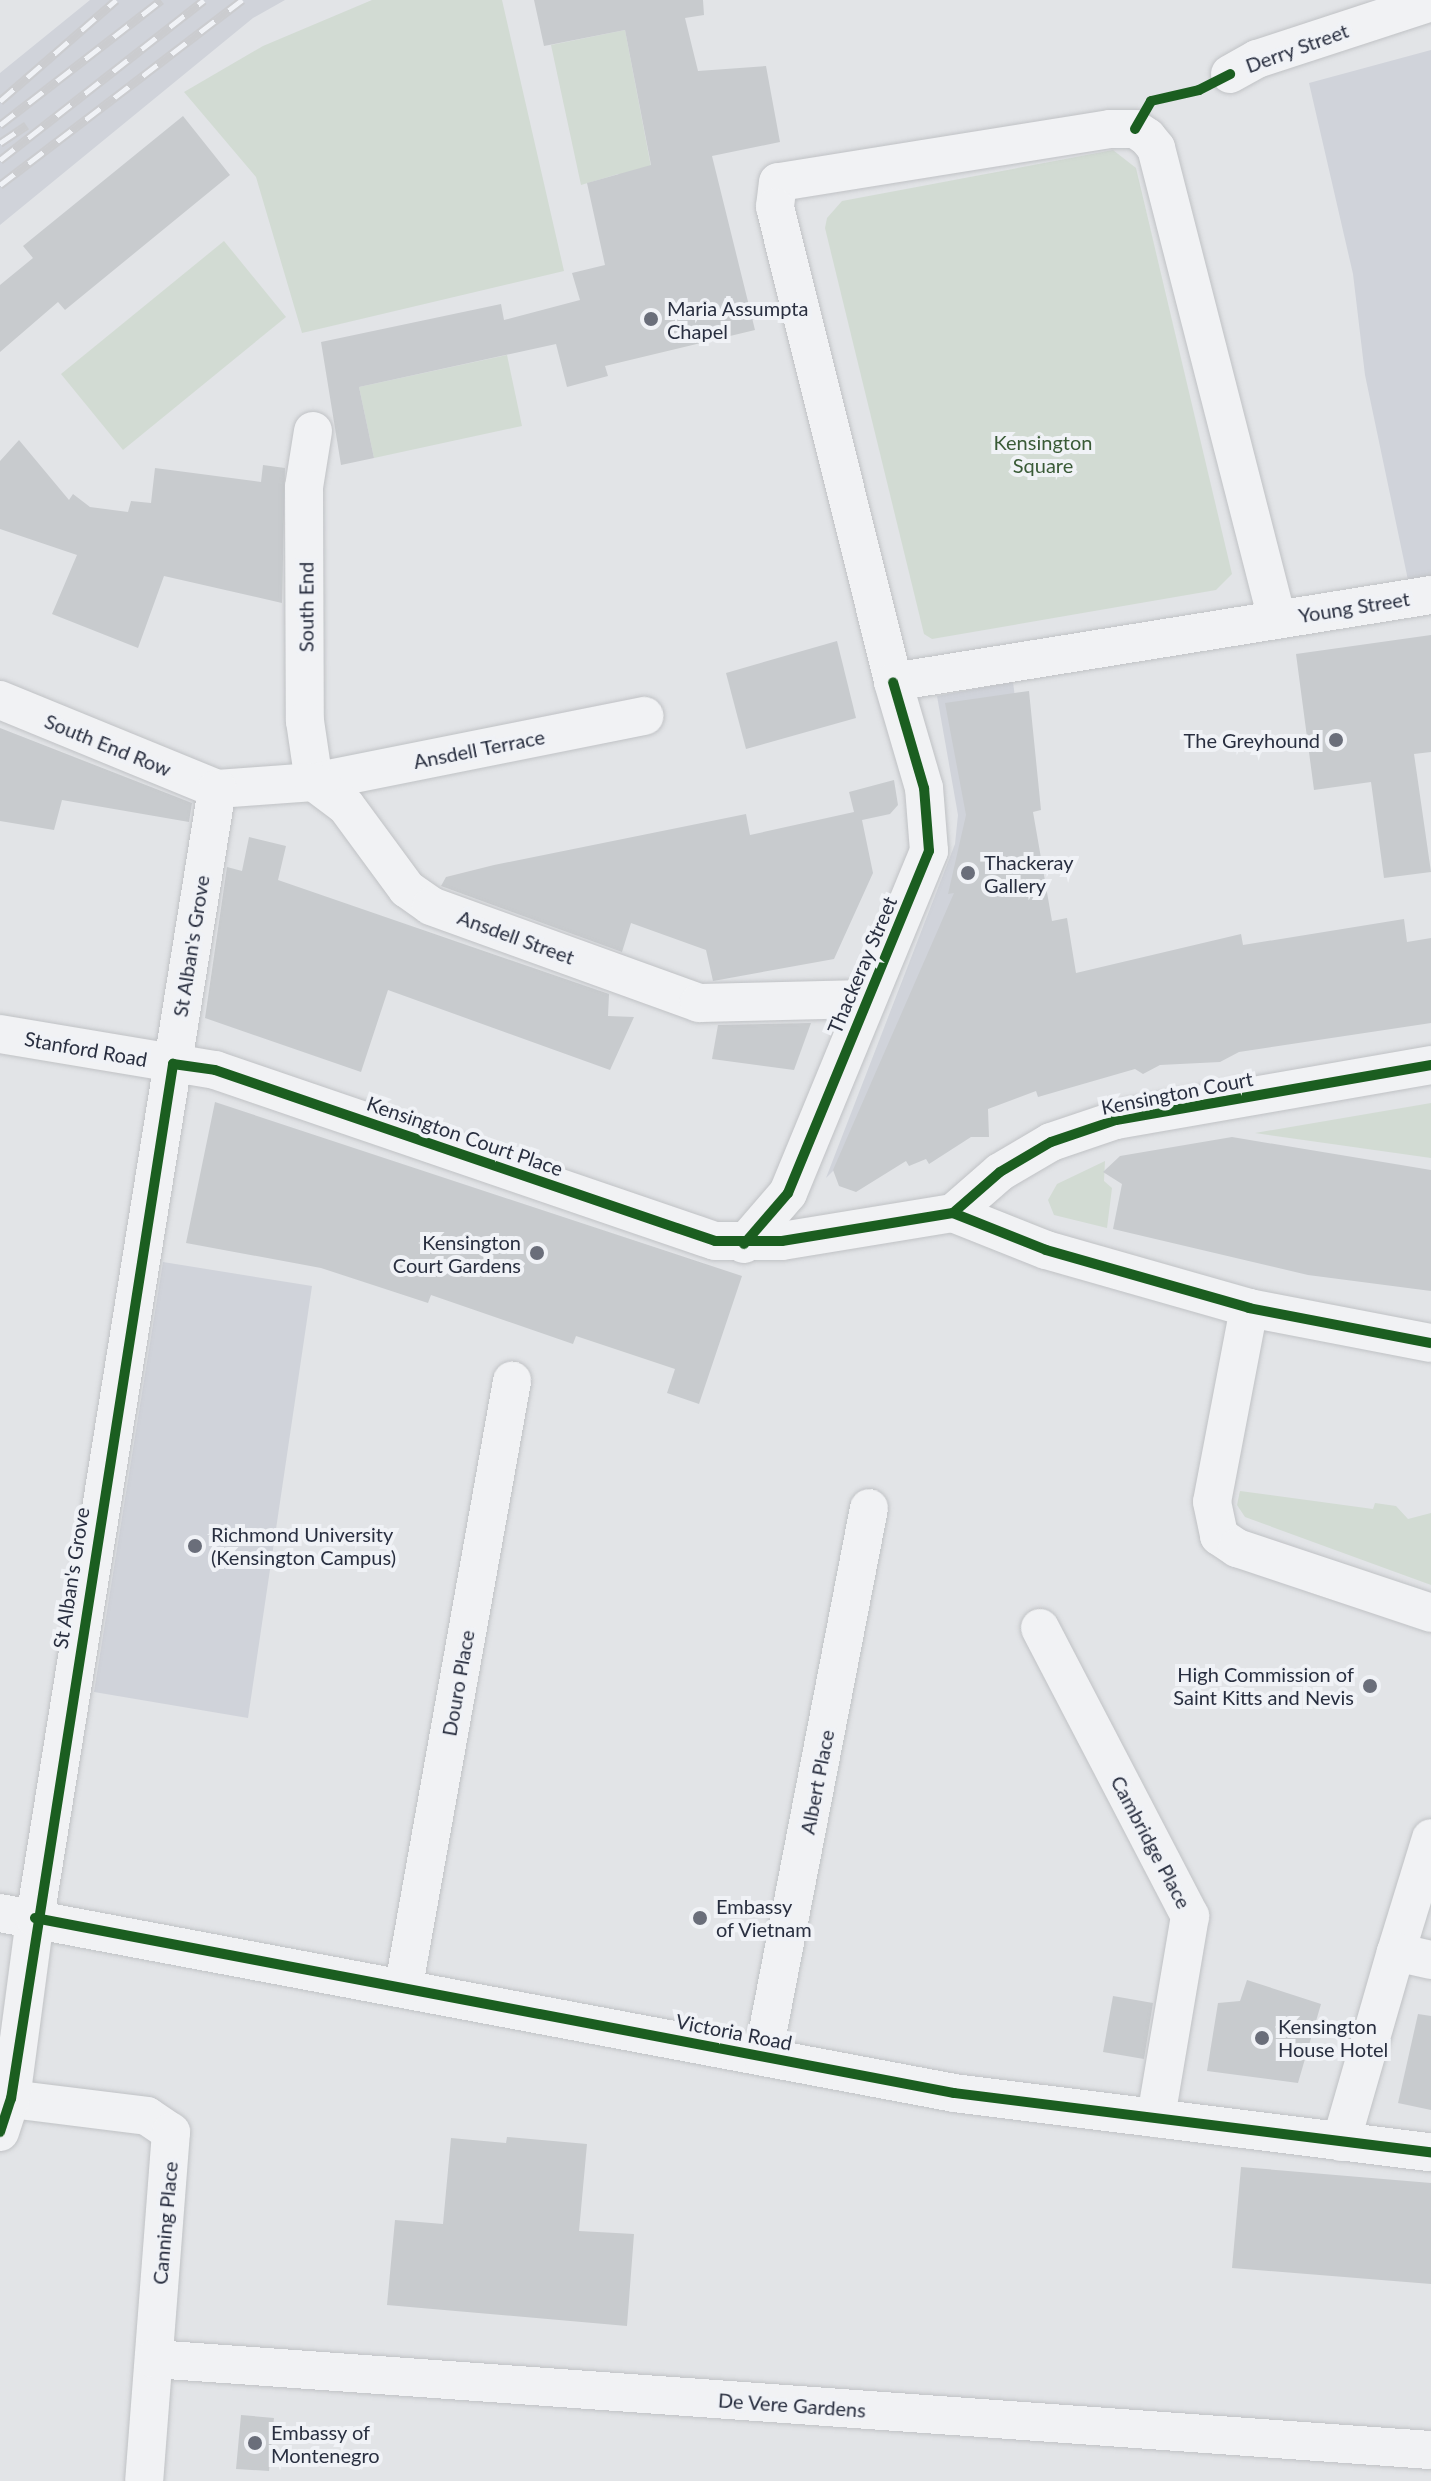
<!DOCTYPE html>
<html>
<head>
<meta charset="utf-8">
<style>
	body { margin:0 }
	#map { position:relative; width:1431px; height:2481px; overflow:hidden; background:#e2e4e7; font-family:Lato,sans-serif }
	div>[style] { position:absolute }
	.built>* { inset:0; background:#d0d3da }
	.green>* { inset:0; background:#d2dbd3 }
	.building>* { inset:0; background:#c8cbce }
	.roads { filter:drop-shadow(0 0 2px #c0c2c5) drop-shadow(0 0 2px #c0c2c5) }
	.minor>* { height:38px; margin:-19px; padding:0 19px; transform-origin:19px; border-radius:19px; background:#f1f2f4 }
	.rail>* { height:9px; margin-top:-4.5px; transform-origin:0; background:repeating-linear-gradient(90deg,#f0f2f6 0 18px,#cbcccf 0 36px); box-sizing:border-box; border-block:2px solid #cbcccf }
	.cycleway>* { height:10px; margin:-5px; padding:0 5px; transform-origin:5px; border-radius:5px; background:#1b5e20 }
	.dots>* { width:22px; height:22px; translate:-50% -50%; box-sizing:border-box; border:4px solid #f0f2f6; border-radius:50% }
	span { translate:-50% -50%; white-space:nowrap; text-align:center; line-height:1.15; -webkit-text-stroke:8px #f0f2f6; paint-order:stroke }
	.street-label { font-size:20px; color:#292f40 }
	.poi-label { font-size:20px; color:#292f40 }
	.left { translate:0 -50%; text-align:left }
	.right { translate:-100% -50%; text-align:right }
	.park-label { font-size:20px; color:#3a5b37 }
</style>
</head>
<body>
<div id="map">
	<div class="built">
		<div style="clip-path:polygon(90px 0,285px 0,253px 18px,0 225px,0 73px)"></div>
		<div style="clip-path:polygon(1431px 50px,1431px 576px,1408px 580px,1365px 375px,1353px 274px,1309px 83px)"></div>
		<div style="clip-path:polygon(1013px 682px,1028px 798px,943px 1061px,826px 1178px,955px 844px,958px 815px,937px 696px)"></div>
		<div style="clip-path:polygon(163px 1262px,312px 1286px,248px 1718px,94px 1692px)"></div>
	</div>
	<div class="green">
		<div style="clip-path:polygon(372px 0,502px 0,564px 271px,302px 333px,256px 177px,184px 92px,263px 46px)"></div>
		<div style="clip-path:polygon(625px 30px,655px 188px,618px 174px,581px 185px,551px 45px)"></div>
		<div style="clip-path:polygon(1113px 150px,1136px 168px,1232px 574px,1216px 590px,932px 639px,924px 634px,825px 228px,827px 218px,842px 201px)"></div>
		<div style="clip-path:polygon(224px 241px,286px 317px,123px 450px,61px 374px)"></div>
		<div style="clip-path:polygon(507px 355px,522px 426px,374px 458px,359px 387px)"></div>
		<div style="clip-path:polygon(1431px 1103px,1431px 1158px,1255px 1133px)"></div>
		<div style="clip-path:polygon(1105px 1161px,1104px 1181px,1112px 1188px,1107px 1228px,1054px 1215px,1048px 1200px,1057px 1184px)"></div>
		<div style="clip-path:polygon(1240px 1491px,1373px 1509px,1375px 1503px,1396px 1506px,1408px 1519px,1431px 1513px,1431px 1585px,1245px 1517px,1237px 1505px)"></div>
	</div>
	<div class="building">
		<div style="clip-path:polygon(534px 0,703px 0,704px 15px,685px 18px,698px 71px,766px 66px,780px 142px,712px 156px,755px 330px,605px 366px,608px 376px,567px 387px,556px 344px,359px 387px,374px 458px,341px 465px,321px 342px,501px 304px,504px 320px,580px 300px,572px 273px,605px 265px,587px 183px,651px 165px,625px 30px,544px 46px)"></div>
		<div style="clip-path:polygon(183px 116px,230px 175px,65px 310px,58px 302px,0 352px,0 285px,33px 258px,23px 246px)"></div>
		<div style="clip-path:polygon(19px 440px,69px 500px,73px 494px,90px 507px,128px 512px,131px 501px,151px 503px,155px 468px,261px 482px,263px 465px,285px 468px,282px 603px,164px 576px,138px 648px,52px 614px,77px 555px,0 529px,0 461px)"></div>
		<div style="clip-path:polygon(1431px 635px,1431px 752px,1414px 754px,1431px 872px,1384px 878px,1371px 782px,1314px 790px,1296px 654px)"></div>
		<div style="clip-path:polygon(837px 641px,856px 718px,746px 749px,726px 673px)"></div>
		<div style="clip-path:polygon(1029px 691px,1041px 810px,1033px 812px,1052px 921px,1067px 918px,1076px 973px,1241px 934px,1243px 945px,1404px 919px,1407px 942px,1431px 938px,1431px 1023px,1239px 1052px,1220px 1062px,1160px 1065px,1143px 1074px,1135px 1069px,1038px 1097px,1036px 1091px,988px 1109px,989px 1137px,971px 1137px,929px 1164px,926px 1159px,909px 1166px,906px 1161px,856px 1192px,839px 1186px,833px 1170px,954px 893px,948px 894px,966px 815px,945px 703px)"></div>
		<div style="clip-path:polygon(0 728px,192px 803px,189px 822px,62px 800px,54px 830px,0 821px)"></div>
		<div style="clip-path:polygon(894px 780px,898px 805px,890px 814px,862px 820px,873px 873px,834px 959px,713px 981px,706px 950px,631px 923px,622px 952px,441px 886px,446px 877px,494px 865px,746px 814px,750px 835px,854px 812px,849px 792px)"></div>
		<div style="clip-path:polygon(249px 837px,286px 846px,278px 880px,609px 994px,608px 1016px,634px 1017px,610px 1070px,388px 990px,361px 1072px,205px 1018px,227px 867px,242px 871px)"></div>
		<div style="clip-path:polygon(811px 1023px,794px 1070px,712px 1059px,718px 1025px)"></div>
		<div style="clip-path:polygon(215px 1102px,742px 1276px,699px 1404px,667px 1393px,675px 1369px,576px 1336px,573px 1344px,431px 1295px,428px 1303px,321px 1268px,186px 1243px)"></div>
		<div style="clip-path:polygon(1232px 1137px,1431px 1170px,1431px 1291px,1308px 1275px,1113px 1229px,1122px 1184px,1103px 1172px,1120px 1156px)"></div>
		<div style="clip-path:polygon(1247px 1980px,1321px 2004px,1298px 2083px,1207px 2071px,1218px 2003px,1240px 2001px)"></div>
		<div style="clip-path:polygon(1113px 1996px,1153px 2003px,1144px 2059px,1103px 2052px)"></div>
		<div style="clip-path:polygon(1418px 2014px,1431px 2016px,1431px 2110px,1398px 2103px)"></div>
		<div style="clip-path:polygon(507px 2137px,587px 2144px,579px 2231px,634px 2234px,627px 2326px,387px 2305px,395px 2220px,443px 2224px,451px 2138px,506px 2143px)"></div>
		<div style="clip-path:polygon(1241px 2167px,1431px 2183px,1431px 2284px,1232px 2268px)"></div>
		<div style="clip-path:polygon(241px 2415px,274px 2418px,269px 2471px,236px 2469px)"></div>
	</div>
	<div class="roads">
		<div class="minor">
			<div style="left:1230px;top:74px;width:31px;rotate:-29deg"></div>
			<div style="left:1257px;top:59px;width:183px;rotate:-18.1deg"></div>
			<div style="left:313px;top:431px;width:57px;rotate:99.1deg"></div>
			<div style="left:304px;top:487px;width:234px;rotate:89.8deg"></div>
			<div style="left:305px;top:721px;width:62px;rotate:81.6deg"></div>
			<div style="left:314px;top:782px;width:337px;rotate:-11.3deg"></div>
			<div style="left:1277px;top:619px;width:486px;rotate:-104.4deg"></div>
			<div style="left:1156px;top:148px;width:14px;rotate:-129deg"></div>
			<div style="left:1147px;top:137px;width:14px;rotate:-146deg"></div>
			<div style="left:1135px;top:129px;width:25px;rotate:180deg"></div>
			<div style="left:1110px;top:129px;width:336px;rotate:170.9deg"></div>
			<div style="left:778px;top:182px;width:25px;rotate:97deg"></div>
			<div style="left:775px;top:207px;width:489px;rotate:76deg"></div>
			<div style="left:893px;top:682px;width:545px;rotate:-9.19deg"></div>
			<div style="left:0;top:700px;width:235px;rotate:22.3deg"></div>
			<div style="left:217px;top:789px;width:97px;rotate:-4.1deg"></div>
			<div style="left:314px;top:782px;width:40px;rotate:37deg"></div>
			<div style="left:346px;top:806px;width:103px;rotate:53.7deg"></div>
			<div style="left:407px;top:889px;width:29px;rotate:35deg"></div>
			<div style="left:431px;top:906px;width:285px;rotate:19.9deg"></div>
			<div style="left:699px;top:1003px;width:167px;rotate:-1.4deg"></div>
			<div style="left:0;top:1034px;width:218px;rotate:9.5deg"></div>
			<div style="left:215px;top:1070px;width:528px;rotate:18.88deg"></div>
			<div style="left:715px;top:1241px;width:67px"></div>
			<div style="left:782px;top:1241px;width:173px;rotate:-9.3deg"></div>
			<div style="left:953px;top:1213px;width:100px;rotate:21.7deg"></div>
			<div style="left:1046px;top:1250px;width:211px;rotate:15.9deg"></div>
			<div style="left:1249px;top:1308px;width:185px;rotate:10.9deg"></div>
			<div style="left:953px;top:1213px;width:62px;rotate:-41.1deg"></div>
			<div style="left:1000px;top:1172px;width:59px;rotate:-30.5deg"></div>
			<div style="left:1051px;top:1142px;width:69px;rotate:-18.7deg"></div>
			<div style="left:1116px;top:1120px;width:320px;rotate:-9.9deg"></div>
			<div style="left:744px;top:1244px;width:67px;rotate:-49.2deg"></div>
			<div style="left:788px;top:1193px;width:370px;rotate:-67.6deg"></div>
			<div style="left:929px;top:851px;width:63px;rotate:-94.5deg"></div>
			<div style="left:924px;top:788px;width:110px;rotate:-106.3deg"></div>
			<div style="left:1249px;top:1308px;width:197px;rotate:100.8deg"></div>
			<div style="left:1212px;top:1502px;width:35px;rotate:78deg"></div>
			<div style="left:1219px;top:1536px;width:22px;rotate:34deg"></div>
			<div style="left:1237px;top:1548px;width:205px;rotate:18.5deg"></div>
			<div style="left:1040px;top:1628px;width:325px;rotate:62.5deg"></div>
			<div style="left:1190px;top:1916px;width:205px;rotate:99.6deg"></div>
			<div style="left:0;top:1913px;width:971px;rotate:10.68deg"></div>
			<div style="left:954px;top:2093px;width:481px;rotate:7.1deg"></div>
			<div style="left:1396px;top:1952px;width:119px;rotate:-72.9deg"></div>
			<div style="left:404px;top:1985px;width:614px;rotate:-79.86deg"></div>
			<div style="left:763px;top:2056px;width:558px;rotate:-79.05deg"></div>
			<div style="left:11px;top:2099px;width:137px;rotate:7.1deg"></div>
			<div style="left:147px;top:2116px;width:29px;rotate:34deg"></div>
			<div style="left:171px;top:2132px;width:350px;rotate:94.4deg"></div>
			<div style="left:0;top:2132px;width:35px;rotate:-72deg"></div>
			<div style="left:11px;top:2099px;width:183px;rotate:-82.4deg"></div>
			<div style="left:35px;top:1918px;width:1144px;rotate:-80.84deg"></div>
			<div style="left:1341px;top:2142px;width:198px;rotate:-73.9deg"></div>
			<div style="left:1396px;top:1952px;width:36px;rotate:13deg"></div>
			<div style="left:154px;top:2359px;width:1280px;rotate:4.08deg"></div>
		</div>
	</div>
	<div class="rail">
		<div style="left:0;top:101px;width:154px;rotate:-41deg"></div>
		<div style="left:0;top:125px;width:204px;rotate:-37.8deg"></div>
		<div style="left:0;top:143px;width:32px;rotate:-34deg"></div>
		<div style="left:0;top:160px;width:259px;rotate:-38.1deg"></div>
		<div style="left:0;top:185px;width:305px;rotate:-37.4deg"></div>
	</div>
	<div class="cycleway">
		<div style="left:1135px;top:129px;width:32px;rotate:-60deg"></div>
		<div style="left:1151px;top:101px;width:49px;rotate:-12.9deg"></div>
		<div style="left:1199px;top:90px;width:35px;rotate:-27deg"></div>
		<div style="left:953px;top:1213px;width:62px;rotate:-41.1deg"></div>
		<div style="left:1000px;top:1172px;width:59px;rotate:-30.5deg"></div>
		<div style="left:1051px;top:1142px;width:69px;rotate:-18.7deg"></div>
		<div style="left:1116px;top:1120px;width:320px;rotate:-9.9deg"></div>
		<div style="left:744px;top:1244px;width:67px;rotate:-49.2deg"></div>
		<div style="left:788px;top:1193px;width:370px;rotate:-67.6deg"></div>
		<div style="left:929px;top:851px;width:63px;rotate:-94.5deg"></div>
		<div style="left:924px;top:788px;width:110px;rotate:-106.3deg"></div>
		<div style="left:35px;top:1918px;width:936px;rotate:10.78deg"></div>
		<div style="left:954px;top:2093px;width:481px;rotate:7.1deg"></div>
		<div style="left:0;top:2132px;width:35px;rotate:-72deg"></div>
		<div style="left:11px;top:2099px;width:1048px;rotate:-81.1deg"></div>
		<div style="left:173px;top:1064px;width:42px;rotate:8.1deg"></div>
		<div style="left:215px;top:1070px;width:528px;rotate:18.88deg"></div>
		<div style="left:715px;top:1241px;width:67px"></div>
		<div style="left:782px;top:1241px;width:173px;rotate:-9.3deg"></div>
		<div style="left:953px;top:1213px;width:100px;rotate:21.7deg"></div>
		<div style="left:1046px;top:1250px;width:211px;rotate:15.9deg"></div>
		<div style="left:1249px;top:1308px;width:185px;rotate:10.9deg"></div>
	</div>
	<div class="dots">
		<div style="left:651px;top:319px;background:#6a6e7a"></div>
		<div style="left:1336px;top:740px;background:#6a6e7a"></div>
		<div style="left:968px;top:873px;background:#6a6e7a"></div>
		<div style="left:537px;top:1253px;background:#6a6e7a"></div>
		<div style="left:195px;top:1546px;background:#6a6e7a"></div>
		<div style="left:1370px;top:1686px;background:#6a6e7a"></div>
		<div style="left:700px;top:1918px;background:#6a6e7a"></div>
		<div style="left:1262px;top:2038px;background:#6a6e7a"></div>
		<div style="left:255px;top:2443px;background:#6a6e7a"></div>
	</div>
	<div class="street-label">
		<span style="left:1297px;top:48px;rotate:-20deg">Derry Street</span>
		<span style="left:306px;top:607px;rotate:-90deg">South End</span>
		<span style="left:1354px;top:607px;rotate:-9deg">Young Street</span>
		<span style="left:108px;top:745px;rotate:22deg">South End Row</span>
		<span style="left:479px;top:749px;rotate:-11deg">Ansdell Terrace</span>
		<span style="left:516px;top:937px;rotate:20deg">Ansdell Street</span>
		<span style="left:191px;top:946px;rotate:-81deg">St Alban's Grove</span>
		<span style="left:862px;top:965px;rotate:-67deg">Thackeray Street</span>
		<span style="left:86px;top:1049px;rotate:10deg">Stanford Road</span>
		<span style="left:1177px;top:1093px;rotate:-11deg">Kensington Court</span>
		<span style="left:465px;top:1136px;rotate:19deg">Kensington Court Place</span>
		<span style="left:71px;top:1578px;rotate:-81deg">St Alban's Grove</span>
		<span style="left:458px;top:1683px;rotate:-80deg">Douro Place</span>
		<span style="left:817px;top:1782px;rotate:-79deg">Albert Place</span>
		<span style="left:1151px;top:1842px;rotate:62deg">Cambridge Place</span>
		<span style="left:734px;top:2032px;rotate:11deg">Victoria Road</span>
		<span style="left:165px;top:2223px;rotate:-85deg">Canning Place</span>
		<span style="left:792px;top:2405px;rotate:4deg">De Vere Gardens</span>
	</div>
	<div class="poi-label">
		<span class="left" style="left:667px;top:320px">Maria Assumpta<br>Chapel</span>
		<span class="right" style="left:1320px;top:740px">The Greyhound</span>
		<span class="left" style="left:984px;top:874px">Thackeray<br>Gallery</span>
		<span class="right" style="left:521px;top:1254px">Kensington<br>Court Gardens</span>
		<span class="left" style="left:211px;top:1546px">Richmond University<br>(Kensington Campus)</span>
		<span class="right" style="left:1354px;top:1686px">High Commission of<br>Saint Kitts and Nevis</span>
		<span class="left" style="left:716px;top:1918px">Embassy<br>of Vietnam</span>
		<span class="left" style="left:1278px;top:2038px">Kensington<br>House Hotel</span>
		<span class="left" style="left:271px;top:2444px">Embassy of<br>Montenegro</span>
	</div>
	<div class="park-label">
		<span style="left:1043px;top:454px">Kensington<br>Square</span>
	</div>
</div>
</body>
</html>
